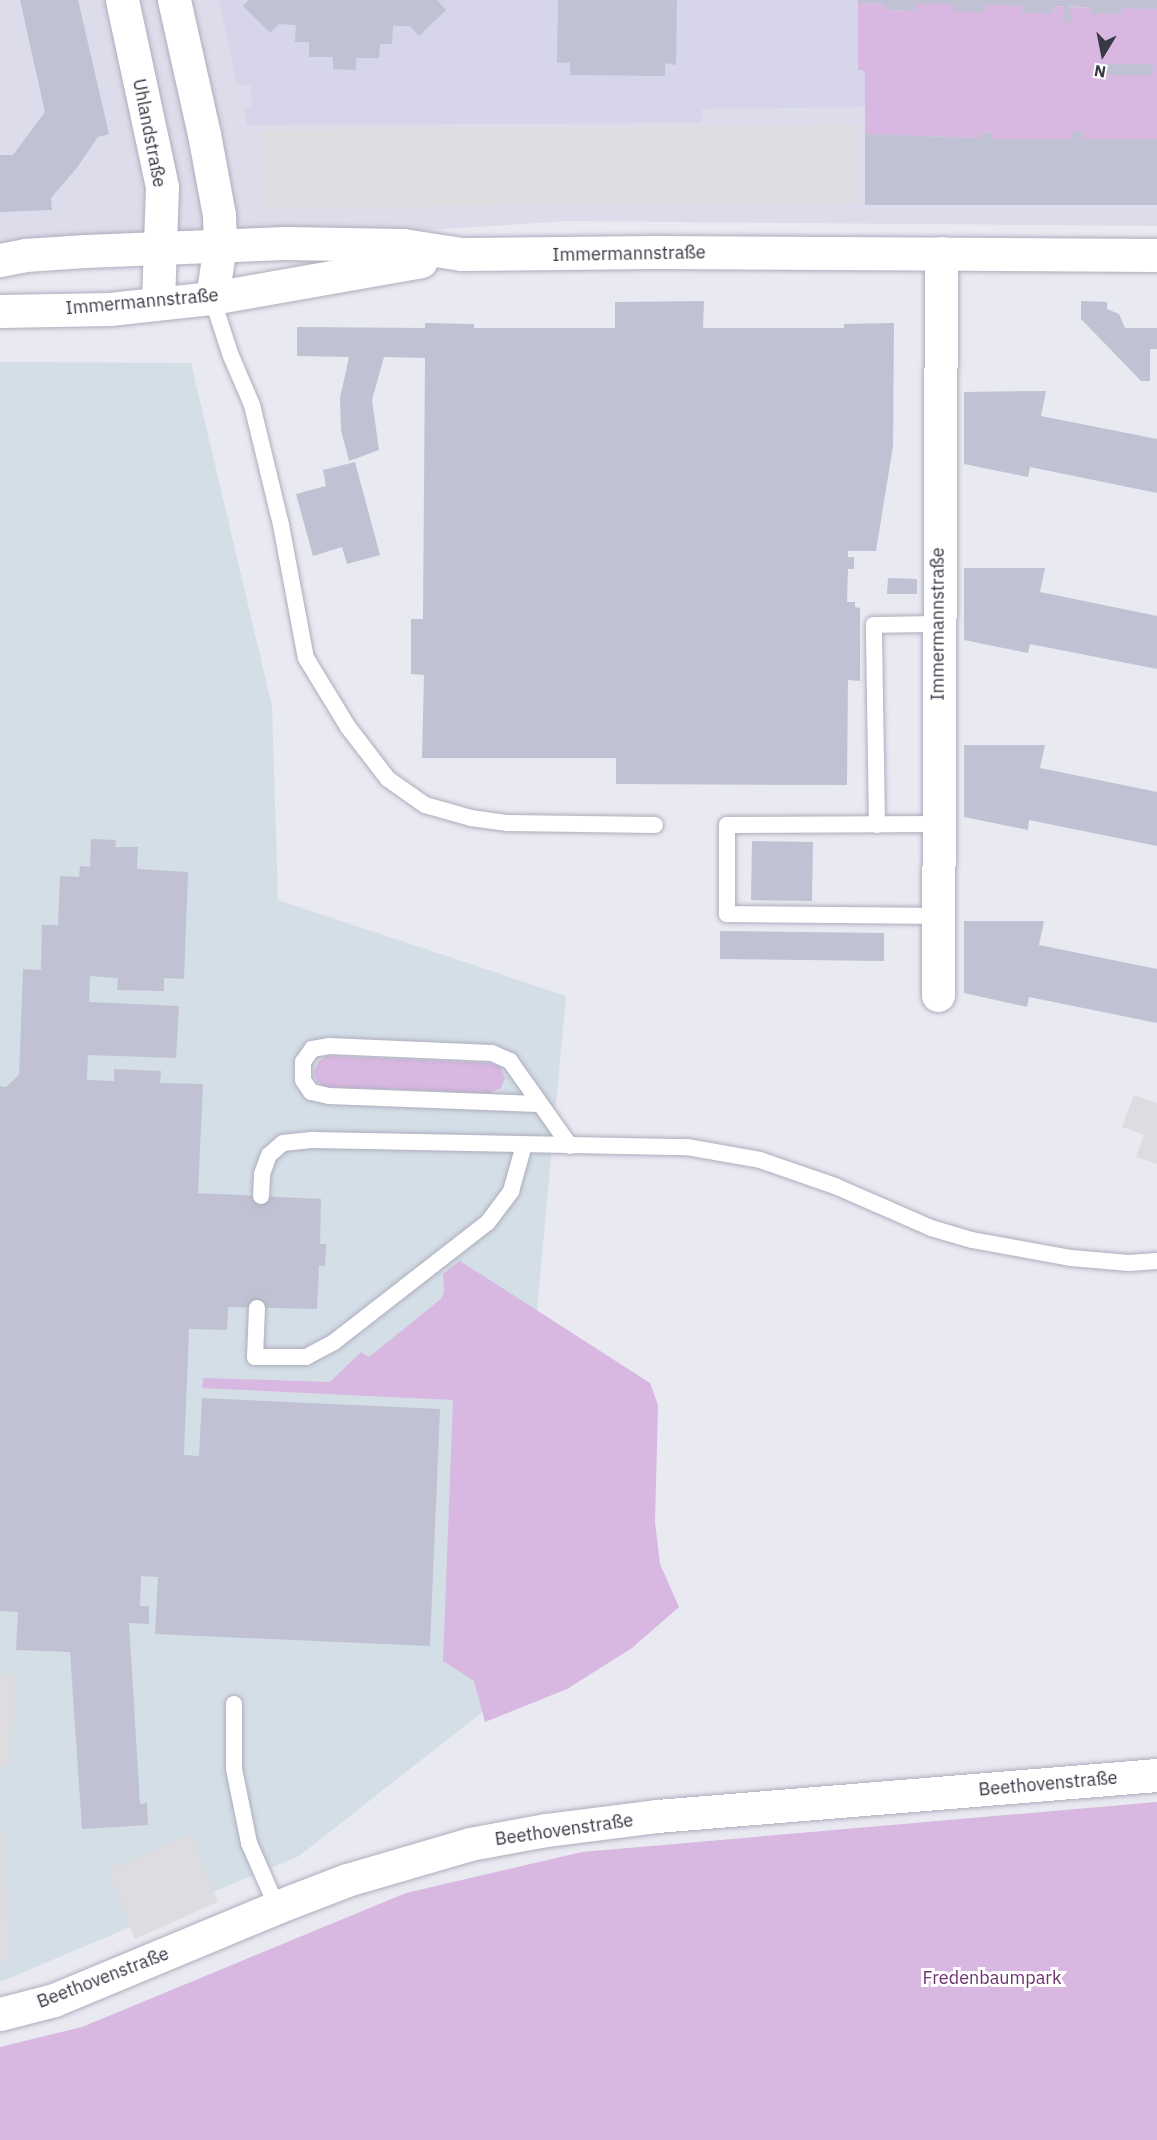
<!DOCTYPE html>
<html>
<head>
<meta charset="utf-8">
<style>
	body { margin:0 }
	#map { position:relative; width:1157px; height:2140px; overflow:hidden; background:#e9e9f2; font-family:"IBM Plex Sans",sans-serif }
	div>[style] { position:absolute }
	.residential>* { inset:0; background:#dcdcea }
	.education>* { inset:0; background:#d6d5ea }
	.medical>* { inset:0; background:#d4dee7 }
	.green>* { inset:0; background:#d8b7e1 }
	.parking>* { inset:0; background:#dddde1 }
	.building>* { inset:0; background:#c0c1d3 }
	.roads { filter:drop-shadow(0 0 2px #adadbd) drop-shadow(0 0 2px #adadbd) }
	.service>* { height:16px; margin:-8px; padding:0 8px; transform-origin:8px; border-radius:8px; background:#fff }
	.minor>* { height:33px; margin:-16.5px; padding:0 16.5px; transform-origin:16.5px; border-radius:16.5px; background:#fff }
	.tertiary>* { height:33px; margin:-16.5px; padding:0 16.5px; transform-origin:16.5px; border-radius:16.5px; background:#fff }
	span { translate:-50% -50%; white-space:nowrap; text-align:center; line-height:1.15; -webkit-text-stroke:6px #fff; paint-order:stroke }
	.street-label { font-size:18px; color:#383945 }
	.park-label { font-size:18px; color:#6d3270 }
	.north { position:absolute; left:1073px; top:24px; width:60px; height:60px; -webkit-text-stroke:4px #fff; paint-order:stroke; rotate:190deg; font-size:16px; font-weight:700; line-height:24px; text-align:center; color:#383945 }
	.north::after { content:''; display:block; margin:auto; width:21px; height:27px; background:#383945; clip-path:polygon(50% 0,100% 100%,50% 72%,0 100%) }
</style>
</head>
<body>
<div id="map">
	<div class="residential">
		<div style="clip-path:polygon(0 0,1157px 0,1157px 226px,567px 221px,0 258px)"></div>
	</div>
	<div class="education">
		<div style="clip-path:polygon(219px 0,858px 0,859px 70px,865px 70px,865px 107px,702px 109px,702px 123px,247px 125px,244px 111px,252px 104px,251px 85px,237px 85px)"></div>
	</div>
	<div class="medical">
		<div style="clip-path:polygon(0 362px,191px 363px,272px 706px,278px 900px,566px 996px,534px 1342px,638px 1590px,299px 1856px,0 1982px)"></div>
	</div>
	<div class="green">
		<div style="clip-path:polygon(858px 3px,885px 4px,885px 10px,915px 11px,916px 4px,953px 4px,953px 12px,984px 12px,984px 5px,1022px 5px,1022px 13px,1053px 13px,1054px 6px,1091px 8px,1091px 14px,1121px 14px,1122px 8px,1157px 9px,1157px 139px,1084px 139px,1084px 132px,1071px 139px,992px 139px,992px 132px,980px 133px,980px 138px,865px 134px,865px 71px,858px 70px)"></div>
		<div style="clip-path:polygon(327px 1056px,490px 1063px,500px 1067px,505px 1078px,501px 1088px,489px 1093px,326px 1087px,317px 1081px,314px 1072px,319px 1061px)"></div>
		<div style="clip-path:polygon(460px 1261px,650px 1383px,658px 1405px,655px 1522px,660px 1564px,679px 1607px,632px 1648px,567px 1689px,485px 1722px,474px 1681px,443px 1661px,453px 1400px,202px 1388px,203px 1378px,330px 1382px,361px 1352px,369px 1357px,441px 1299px,444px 1292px,443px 1274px)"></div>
		<div style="clip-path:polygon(1157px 1802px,1157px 2140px,0 2140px,0 2047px,82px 2027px,406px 1893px,582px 1852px)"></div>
	</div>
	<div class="parking">
		<div style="clip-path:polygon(858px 125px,857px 203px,262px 208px,259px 130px)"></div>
		<div style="clip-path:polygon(1134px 1095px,1157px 1103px,1157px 1164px,1136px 1157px,1144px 1135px,1122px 1127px)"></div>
		<div style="clip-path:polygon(0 1673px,15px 1674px,11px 1766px,0 1767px)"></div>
		<div style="clip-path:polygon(0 1832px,5px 1832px,9px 1961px,0 1962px)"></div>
		<div style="clip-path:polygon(191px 1833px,218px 1902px,135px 1939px,108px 1870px)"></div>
	</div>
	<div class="building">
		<div style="clip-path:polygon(20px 0,78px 0,109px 134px,98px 137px,76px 169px,51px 198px,52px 210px,0 212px,0 155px,13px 155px,45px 112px)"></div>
		<div style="clip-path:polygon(249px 0,437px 0,446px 10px,419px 36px,410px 26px,393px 26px,392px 44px,380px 44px,379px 58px,356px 58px,356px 70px,333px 69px,333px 57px,309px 57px,309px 42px,295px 42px,296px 25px,279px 24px,270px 33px,243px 6px)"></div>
		<div style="clip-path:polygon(558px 0,677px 0,676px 65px,665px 63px,665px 76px,570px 75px,570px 62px,557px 63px)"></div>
		<div style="clip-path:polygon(858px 0,1157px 0,1157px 9px,1122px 8px,1121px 14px,1090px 14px,1091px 8px,1069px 6px,1069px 12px,1072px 12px,1072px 23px,1063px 22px,1064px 6px,1054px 6px,1053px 13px,1022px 13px,1022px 5px,984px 5px,984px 12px,953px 12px,953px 4px,916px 4px,916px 11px,885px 10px,885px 4px,858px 3px)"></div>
		<div style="clip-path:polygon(1107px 64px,1153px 64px,1153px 75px,1107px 75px)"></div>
		<div style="clip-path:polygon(993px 132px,992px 139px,1071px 139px,1071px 132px,1084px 132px,1084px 139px,1157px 139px,1157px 205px,865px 205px,865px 134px,980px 138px,979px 133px)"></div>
		<div style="clip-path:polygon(704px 301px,703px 328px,844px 328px,844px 324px,894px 323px,893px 446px,876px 551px,848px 551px,848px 557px,854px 557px,854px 569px,848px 569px,847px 602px,855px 602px,855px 607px,860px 608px,860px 681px,848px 680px,847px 785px,616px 784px,616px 758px,422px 758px,424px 675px,411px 674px,411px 619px,423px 619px,425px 358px,384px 357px,372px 400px,379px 450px,349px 461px,341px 430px,340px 398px,349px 357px,297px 356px,297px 327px,425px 328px,425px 323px,474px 324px,474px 328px,615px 328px,615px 302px)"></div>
		<div style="clip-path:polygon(1081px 301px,1107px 302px,1107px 309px,1119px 314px,1125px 328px,1157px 328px,1157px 349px,1150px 349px,1150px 381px,1141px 381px,1081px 319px)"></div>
		<div style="clip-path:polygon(1046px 391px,1041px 416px,1157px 439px,1157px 493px,1030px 467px,1028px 477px,964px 464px,964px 392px)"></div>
		<div style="clip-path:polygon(355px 462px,380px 555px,347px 564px,342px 547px,313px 556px,296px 494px,326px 486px,323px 470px)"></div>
		<div style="clip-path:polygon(964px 568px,1045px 568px,1040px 592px,1157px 616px,1157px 669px,1030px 644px,1028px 653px,964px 640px)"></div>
		<div style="clip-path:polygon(888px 578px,917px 579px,917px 594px,887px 594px)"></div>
		<div style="clip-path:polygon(964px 745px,1045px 745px,1040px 768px,1157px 792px,1157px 846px,1029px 820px,1028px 830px,964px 817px)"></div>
		<div style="clip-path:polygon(91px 839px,116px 840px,115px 847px,138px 847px,137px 869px,188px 872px,184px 979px,164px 978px,164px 991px,117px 990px,118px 978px,90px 976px,89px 1002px,179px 1006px,176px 1058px,88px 1055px,87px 1080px,114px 1081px,114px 1069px,161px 1071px,160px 1083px,203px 1084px,198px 1193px,321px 1199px,320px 1244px,326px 1244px,325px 1266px,319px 1266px,317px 1309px,228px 1307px,227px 1330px,189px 1329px,184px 1455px,199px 1456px,202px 1398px,440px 1409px,430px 1646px,155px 1634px,158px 1577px,141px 1576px,140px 1606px,149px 1606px,149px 1624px,129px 1623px,140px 1804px,147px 1803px,148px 1825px,82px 1829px,70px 1652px,16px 1650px,18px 1612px,0 1611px,0 1086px,6px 1087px,19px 1075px,23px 969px,41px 970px,42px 925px,58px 925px,60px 876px,79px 877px,80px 866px,90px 867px)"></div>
		<div style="clip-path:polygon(752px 841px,813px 842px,812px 901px,751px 900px)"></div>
		<div style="clip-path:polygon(964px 921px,1044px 921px,1039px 945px,1157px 969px,1157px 1023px,1029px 997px,1027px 1007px,964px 993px)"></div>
		<div style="clip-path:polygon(720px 931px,884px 933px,884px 961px,720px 959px)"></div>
	</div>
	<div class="roads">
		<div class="service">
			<div style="left:212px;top:298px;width:61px;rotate:71.9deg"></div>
			<div style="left:231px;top:356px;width:53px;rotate:66.8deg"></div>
			<div style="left:252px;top:405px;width:123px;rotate:76.4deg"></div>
			<div style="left:281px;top:525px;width:135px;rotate:79.4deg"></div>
			<div style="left:306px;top:658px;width:81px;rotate:58.7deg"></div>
			<div style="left:348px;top:727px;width:66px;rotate:52.4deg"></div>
			<div style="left:388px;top:779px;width:45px;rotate:35.1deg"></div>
			<div style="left:425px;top:805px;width:48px;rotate:15.8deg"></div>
			<div style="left:471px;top:818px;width:37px;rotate:8deg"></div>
			<div style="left:508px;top:823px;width:147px;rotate:0.8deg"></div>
			<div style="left:939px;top:824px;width:212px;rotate:179.7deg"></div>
			<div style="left:727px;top:825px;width:89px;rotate:90deg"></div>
			<div style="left:727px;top:914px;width:212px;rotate:0.5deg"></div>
			<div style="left:877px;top:825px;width:200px;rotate:-90.9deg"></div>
			<div style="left:874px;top:625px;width:64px;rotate:-0.9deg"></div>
			<div style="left:538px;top:1104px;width:209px;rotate:-177.8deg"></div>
			<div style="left:329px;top:1096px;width:18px;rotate:-167deg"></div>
			<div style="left:311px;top:1092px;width:14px;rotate:-124deg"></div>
			<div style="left:303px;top:1080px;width:18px;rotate:-90deg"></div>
			<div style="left:303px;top:1062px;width:16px;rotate:-55deg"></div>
			<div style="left:312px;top:1049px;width:17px;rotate:-10deg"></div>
			<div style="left:329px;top:1046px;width:163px;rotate:2.5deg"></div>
			<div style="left:492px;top:1053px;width:20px;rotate:24deg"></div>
			<div style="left:510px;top:1061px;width:104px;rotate:54.8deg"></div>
			<div style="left:261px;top:1196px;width:22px;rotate:-87deg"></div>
			<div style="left:262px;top:1174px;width:20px;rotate:-70deg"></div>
			<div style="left:269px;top:1155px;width:18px;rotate:-41deg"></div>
			<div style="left:283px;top:1143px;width:31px;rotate:-6deg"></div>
			<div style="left:314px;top:1140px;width:373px;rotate:1.1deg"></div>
			<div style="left:687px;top:1147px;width:74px;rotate:10.1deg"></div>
			<div style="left:760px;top:1160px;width:79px;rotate:19.1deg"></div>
			<div style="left:835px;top:1186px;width:105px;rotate:23.6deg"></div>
			<div style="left:931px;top:1228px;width:43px;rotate:16.3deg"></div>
			<div style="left:972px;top:1240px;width:101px;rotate:10.3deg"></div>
			<div style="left:1071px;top:1258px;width:58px;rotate:4.9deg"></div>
			<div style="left:1129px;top:1263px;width:28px;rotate:-4deg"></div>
			<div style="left:257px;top:1308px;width:49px;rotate:92.3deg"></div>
			<div style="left:255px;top:1357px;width:51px"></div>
			<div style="left:306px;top:1357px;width:32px;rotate:-28deg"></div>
			<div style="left:334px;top:1342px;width:195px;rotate:-37.9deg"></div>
			<div style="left:488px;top:1222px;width:39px;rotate:-53deg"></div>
			<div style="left:511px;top:1191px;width:48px;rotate:-74.2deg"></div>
			<div style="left:234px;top:1704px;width:65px;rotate:90deg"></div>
			<div style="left:234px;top:1769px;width:76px;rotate:78.5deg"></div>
			<div style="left:249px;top:1843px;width:70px;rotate:66.4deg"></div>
		</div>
		<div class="minor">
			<div style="left:122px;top:0;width:191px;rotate:77.9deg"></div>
			<div style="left:162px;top:187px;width:116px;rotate:92deg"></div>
			<div style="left:174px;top:0;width:137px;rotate:77.4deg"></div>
			<div style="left:204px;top:134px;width:82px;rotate:79.5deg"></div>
			<div style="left:219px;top:215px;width:30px;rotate:88deg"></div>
			<div style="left:220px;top:245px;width:54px;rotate:98.6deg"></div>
			<div style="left:938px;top:995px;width:742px;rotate:-89.77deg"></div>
			<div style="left:0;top:2014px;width:56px;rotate:-14.5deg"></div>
			<div style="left:54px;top:2000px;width:242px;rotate:-22.6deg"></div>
			<div style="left:277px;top:1907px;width:75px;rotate:-21.1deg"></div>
			<div style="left:347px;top:1880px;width:128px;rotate:-16.3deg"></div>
			<div style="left:470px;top:1844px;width:77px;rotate:-10.4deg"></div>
			<div style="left:546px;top:1830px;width:112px;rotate:-7.2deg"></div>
			<div style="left:657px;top:1816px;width:502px;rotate:-4.69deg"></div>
		</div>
		<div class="tertiary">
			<div style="left:0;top:260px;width:25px;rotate:-11deg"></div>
			<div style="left:25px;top:255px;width:60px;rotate:-3.8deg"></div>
			<div style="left:85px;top:251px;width:200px;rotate:-2.3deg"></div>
			<div style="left:285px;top:243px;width:118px;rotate:1deg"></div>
			<div style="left:403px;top:245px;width:59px;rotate:8.8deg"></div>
			<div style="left:461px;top:254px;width:193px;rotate:-0.6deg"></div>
			<div style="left:654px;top:252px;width:503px;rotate:0.34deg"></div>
			<div style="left:0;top:311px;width:110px;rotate:-1deg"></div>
			<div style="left:110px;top:309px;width:103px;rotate:-6.2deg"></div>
			<div style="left:212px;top:298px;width:212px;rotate:-10deg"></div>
		</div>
	</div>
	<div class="street-label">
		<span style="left:149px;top:133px;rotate:79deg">Uhlandstraße</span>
		<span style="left:629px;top:254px;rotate:-1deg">Immermannstraße</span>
		<span style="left:142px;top:302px;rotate:-5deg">Immermannstraße</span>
		<span style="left:938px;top:624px;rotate:-90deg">Immermannstraße</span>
		<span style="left:1048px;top:1784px;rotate:-5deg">Beethovenstraße</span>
		<span style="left:564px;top:1830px;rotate:-8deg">Beethovenstraße</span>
		<span style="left:103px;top:1978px;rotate:-21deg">Beethovenstraße</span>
	</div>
	<div class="park-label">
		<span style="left:992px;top:1978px">Fredenbaumpark</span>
	</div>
	<div class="north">N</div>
</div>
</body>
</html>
